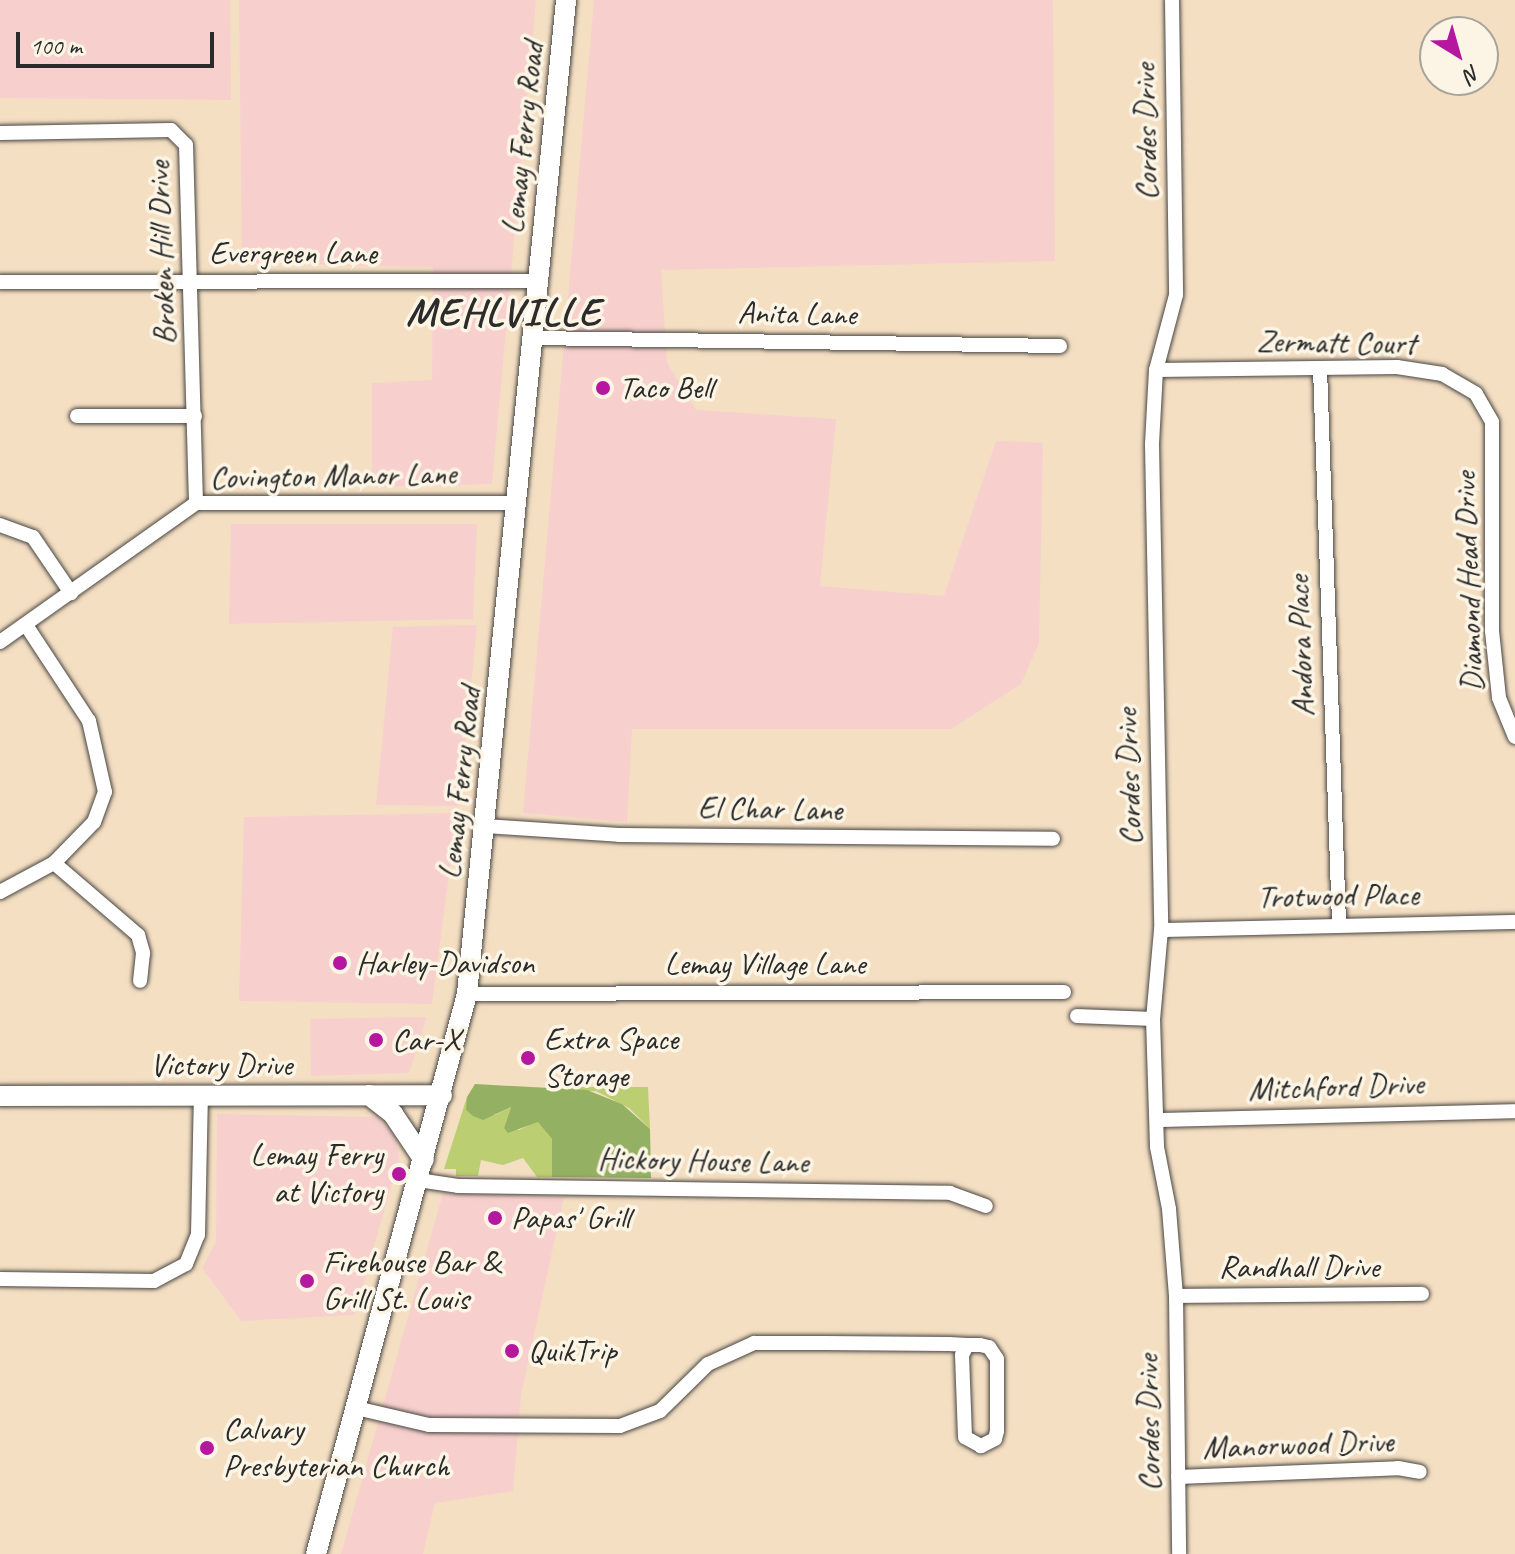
<!DOCTYPE html>
<html>
<head>
<meta charset="utf-8">
<style>
	body { margin:0 }
	#map { position:relative; width:1515px; height:1554px; overflow:hidden; background:#f4dfc3; font-family:Caveat,sans-serif }
	div>[style] { position:absolute }
	.built>* { inset:0; background:#f7d0cd }
	.green>* { inset:0; background:#bbce71 }
	.forest>* { inset:0; background:#94b163 }
	.roads { filter:drop-shadow(0 0 2px #494642) drop-shadow(0 0 2px #494642) }
	.street>* { height:14px; margin:-7px; padding:0 7px; transform-origin:7px; border-radius:7px; background:#fff }
	.secondary>* { height:20px; margin:-10px; padding:0 10px; transform-origin:10px; border-radius:10px; background:#fff }
	.dots>* { width:22px; height:22px; translate:-50% -50%; box-sizing:border-box; border:4px solid #fcf5e5; border-radius:50% }
	span { translate:-50% -50%; white-space:nowrap; text-align:center; line-height:1.15; -webkit-text-stroke:7px #fcf5e5; paint-order:stroke }
	.street-label { font-size:32px; color:#2b2b2b }
	.poi-label { font-size:32px; color:#2b2b2b }
	.left { translate:0 -50%; text-align:left }
	.right { translate:-100% -50%; text-align:right }
	.district-label { font-size:40px; color:#2b2b2b; font-weight:700; letter-spacing:2px }
	.north { position:absolute; left:1419px; top:16px; width:80px; height:80px; box-sizing:border-box; background:#fcf5e5; border:2px solid #a8a49b; border-radius:50%; rotate:143deg; font-size:22px; font-weight:700; line-height:32px; text-align:center; color:#2b2b2b }
	.north::after { content:''; display:block; margin:auto; width:28px; height:36px; background:#b5179e; clip-path:polygon(50% 0,100% 100%,50% 72%,0 100%) }
	.scale { position:absolute; left:16px; top:32px; width:198px; height:36px; box-sizing:border-box; border:4px solid #2b2b2b; border-top:0; padding-left:10px; font-size:24px; line-height:28px; white-space:nowrap; color:#2b2b2b; -webkit-text-stroke:6px #fcf5e5; paint-order:stroke }
</style>
</head>
<body>
<div id="map">
	<div class="built">
		<div style="clip-path:polygon(0 0,230px 0,231px 100px,0 98px)"></div>
		<div style="clip-path:polygon(239px 0,536px 0,492px 484px,372px 487px,372px 383px,432px 380px,433px 267px,242px 263px)"></div>
		<div style="clip-path:polygon(594px 0,1053px 0,1055px 261px,661px 270px,667px 363px,696px 410px,836px 419px,820px 586px,944px 596px,996px 441px,1043px 443px,1039px 643px,1021px 684px,951px 729px,632px 729px,627px 822px,523px 813px)"></div>
		<div style="clip-path:polygon(231px 524px,477px 524px,473px 619px,229px 624px)"></div>
		<div style="clip-path:polygon(477px 625px,459px 806px,376px 805px,393px 627px)"></div>
		<div style="clip-path:polygon(457px 813px,432px 1004px,239px 1001px,244px 817px)"></div>
		<div style="clip-path:polygon(427px 1017px,409px 1073px,311px 1076px,310px 1019px)"></div>
		<div style="clip-path:polygon(217px 1114px,378px 1117px,396px 1136px,399px 1159px,354px 1315px,241px 1321px,202px 1268px,216px 1242px)"></div>
		<div style="clip-path:polygon(443px 1193px,564px 1197px,521px 1395px,513px 1491px,435px 1503px,423px 1554px,341px 1554px)"></div>
	</div>
	<div class="green">
		<div style="clip-path:polygon(565px 1087px,648px 1087px,650px 1129px,629px 1108px,596px 1091px,569px 1092px)"></div>
		<div style="clip-path:polygon(467px 1097px,467px 1105px,495px 1115px,511px 1107px,504px 1128px,519px 1130px,538px 1121px,552px 1139px,552px 1177px,537px 1177px,523px 1158px,503px 1165px,481px 1160px,478px 1176px,456px 1176px,456px 1169px,444px 1169px)"></div>
	</div>
	<div class="forest">
		<div style="clip-path:polygon(475px 1084px,587px 1090px,622px 1104px,650px 1129px,651px 1178px,552px 1177px,552px 1139px,538px 1122px,508px 1133px,504px 1128px,511px 1107px,483px 1120px,473px 1116px,466px 1110px,467px 1097px)"></div>
	</div>
	<div class="roads">
		<div class="street">
			<div style="left:1172px;top:0;width:295px;rotate:89.2deg"></div>
			<div style="left:1176px;top:295px;width:78px;rotate:104.9deg"></div>
			<div style="left:1156px;top:370px;width:74px;rotate:93.1deg"></div>
			<div style="left:1152px;top:444px;width:486px;rotate:88.9deg"></div>
			<div style="left:1161px;top:930px;width:89px;rotate:95.1deg"></div>
			<div style="left:1153px;top:1019px;width:128px;rotate:88.2deg"></div>
			<div style="left:1157px;top:1147px;width:63px;rotate:79deg"></div>
			<div style="left:1169px;top:1209px;width:87px;rotate:85.4deg"></div>
			<div style="left:1176px;top:1296px;width:258px;rotate:89.3deg"></div>
			<div style="left:0;top:133px;width:171px;rotate:-1deg"></div>
			<div style="left:171px;top:130px;width:21px;rotate:45deg"></div>
			<div style="left:186px;top:145px;width:358px;rotate:88.4deg"></div>
			<div style="left:0;top:282px;width:539px;rotate:-0.11deg"></div>
			<div style="left:533px;top:338px;width:527px;rotate:0.87deg"></div>
			<div style="left:1320px;top:368px;width:554px;rotate:88.04deg"></div>
			<div style="left:1156px;top:370px;width:241px;rotate:-0.7deg"></div>
			<div style="left:1397px;top:367px;width:46px;rotate:8.8deg"></div>
			<div style="left:1442px;top:374px;width:39px;rotate:30deg"></div>
			<div style="left:1476px;top:394px;width:32px;rotate:60deg"></div>
			<div style="left:1492px;top:422px;width:209px;rotate:90deg"></div>
			<div style="left:1492px;top:631px;width:67px;rotate:84deg"></div>
			<div style="left:1499px;top:698px;width:42px;rotate:67.7deg"></div>
			<div style="left:77px;top:416px;width:118px"></div>
			<div style="left:0;top:525px;width:35px;rotate:20deg"></div>
			<div style="left:33px;top:537px;width:68px;rotate:55.8deg"></div>
			<div style="left:0;top:642px;width:240px;rotate:-35.3deg"></div>
			<div style="left:196px;top:503px;width:322px"></div>
			<div style="left:485px;top:826px;width:134px;rotate:3.8deg"></div>
			<div style="left:619px;top:835px;width:434px;rotate:0.5deg"></div>
			<div style="left:54px;top:863px;width:111px;rotate:40.6deg"></div>
			<div style="left:138px;top:935px;width:19px;rotate:74deg"></div>
			<div style="left:143px;top:953px;width:28px;rotate:96deg"></div>
			<div style="left:0;top:892px;width:61px;rotate:-28.2deg"></div>
			<div style="left:54px;top:863px;width:57px;rotate:-45.7deg"></div>
			<div style="left:94px;top:822px;width:32px;rotate:-70deg"></div>
			<div style="left:105px;top:792px;width:73px;rotate:-102.7deg"></div>
			<div style="left:89px;top:721px;width:115px;rotate:-123.3deg"></div>
			<div style="left:1161px;top:930px;width:354px;rotate:-1.3deg"></div>
			<div style="left:467px;top:994px;width:597px;rotate:-0.19deg"></div>
			<div style="left:1077px;top:1016px;width:76px;rotate:2.3deg"></div>
			<div style="left:1158px;top:1120px;width:357px;rotate:-1.4deg"></div>
			<div style="left:418px;top:1180px;width:40px;rotate:8.5deg"></div>
			<div style="left:458px;top:1186px;width:492px;rotate:0.8deg"></div>
			<div style="left:950px;top:1193px;width:38px;rotate:20deg"></div>
			<div style="left:0;top:1279px;width:154px;rotate:0.7deg"></div>
			<div style="left:154px;top:1281px;width:36px;rotate:-28deg"></div>
			<div style="left:186px;top:1264px;width:31px;rotate:-68deg"></div>
			<div style="left:198px;top:1235px;width:140px;rotate:-88.8deg"></div>
			<div style="left:1176px;top:1296px;width:246px;rotate:-0.5deg"></div>
			<div style="left:356px;top:1408px;width:75px;rotate:13.1deg"></div>
			<div style="left:429px;top:1425px;width:191px;rotate:0.3deg"></div>
			<div style="left:620px;top:1426px;width:43px;rotate:-20.6deg"></div>
			<div style="left:660px;top:1411px;width:67px;rotate:-44.4deg"></div>
			<div style="left:708px;top:1364px;width:51px;rotate:-24.5deg"></div>
			<div style="left:754px;top:1343px;width:70px"></div>
			<div style="left:824px;top:1343px;width:125px;rotate:0.5deg"></div>
			<div style="left:949px;top:1344px;width:18px;rotate:3deg"></div>
			<div style="left:967px;top:1345px;width:13px"></div>
			<div style="left:980px;top:1345px;width:9px;rotate:13deg"></div>
			<div style="left:989px;top:1347px;width:14px;rotate:56deg"></div>
			<div style="left:997px;top:1359px;width:72px;rotate:90deg"></div>
			<div style="left:997px;top:1431px;width:8px;rotate:104deg"></div>
			<div style="left:995px;top:1439px;width:16px;rotate:153deg"></div>
			<div style="left:981px;top:1446px;width:18px;rotate:-151deg"></div>
			<div style="left:965px;top:1437px;width:82px;rotate:-92.1deg"></div>
			<div style="left:962px;top:1355px;width:11px;rotate:-63deg"></div>
			<div style="left:1178px;top:1477px;width:220px;rotate:-2.3deg"></div>
			<div style="left:1398px;top:1468px;width:22px;rotate:10deg"></div>
		</div>
		<div class="secondary">
			<div style="left:369px;top:1095px;width:31px;rotate:38deg"></div>
			<div style="left:393px;top:1114px;width:55px;rotate:56deg"></div>
			<div style="left:0;top:1096px;width:442px;rotate:-0.1deg"></div>
			<div style="left:316px;top:1554px;width:580px;rotate:-74.91deg"></div>
			<div style="left:467px;top:994px;width:999px;rotate:-84.31deg"></div>
		</div>
	</div>
	<div class="dots">
		<div style="left:603px;top:388px;background:#b5179e"></div>
		<div style="left:340px;top:963px;background:#b5179e"></div>
		<div style="left:376px;top:1040px;background:#b5179e"></div>
		<div style="left:528px;top:1058px;background:#b5179e"></div>
		<div style="left:399px;top:1174px;background:#b5179e"></div>
		<div style="left:495px;top:1218px;background:#b5179e"></div>
		<div style="left:307px;top:1281px;background:#b5179e"></div>
		<div style="left:512px;top:1351px;background:#b5179e"></div>
		<div style="left:207px;top:1448px;background:#b5179e"></div>
	</div>
	<div class="street-label">
		<span style="left:1146px;top:132px;rotate:-91deg">Cordes Drive</span>
		<span style="left:523px;top:138px;rotate:-84deg">Lemay Ferry Road</span>
		<span style="left:162px;top:253px;rotate:-92deg">Broken Hill Drive</span>
		<span style="left:293px;top:253px">Evergreen Lane</span>
		<span style="left:797px;top:314px;rotate:1deg">Anita Lane</span>
		<span style="left:1336px;top:343px;rotate:1deg">Zermatt Court</span>
		<span style="left:333px;top:476px;rotate:-1deg">Covington Manor Lane</span>
		<span style="left:1469px;top:582px;rotate:-92deg">Diamond Head Drive</span>
		<span style="left:1301px;top:646px;rotate:-92deg">Andora Place</span>
		<span style="left:1129px;top:777px;rotate:-92deg">Cordes Drive</span>
		<span style="left:460px;top:783px;rotate:-84deg">Lemay Ferry Road</span>
		<span style="left:770px;top:809px;rotate:1deg">El Char Lane</span>
		<span style="left:1338px;top:896px;rotate:-1deg">Trotwood Place</span>
		<span style="left:765px;top:964px">Lemay Village Lane</span>
		<span style="left:221px;top:1065px">Victory Drive</span>
		<span style="left:1336px;top:1087px;rotate:-2deg">Mitchford Drive</span>
		<span style="left:703px;top:1161px;rotate:1deg">Hickory House Lane</span>
		<span style="left:1299px;top:1267px">Randhall Drive</span>
		<span style="left:1149px;top:1423px;rotate:-91deg">Cordes Drive</span>
		<span style="left:1298px;top:1445px;rotate:-2deg">Manorwood Drive</span>
	</div>
	<div class="poi-label">
		<span class="left" style="left:619px;top:388px">Taco Bell</span>
		<span class="left" style="left:356px;top:963px">Harley-Davidson</span>
		<span class="left" style="left:392px;top:1040px">Car-X</span>
		<span class="left" style="left:544px;top:1058px">Extra Space<br>Storage</span>
		<span class="right" style="left:383px;top:1174px">Lemay Ferry<br>at Victory</span>
		<span class="left" style="left:511px;top:1218px">Papas' Grill</span>
		<span class="left" style="left:323px;top:1281px">Firehouse Bar &amp;<br>Grill St. Louis</span>
		<span class="left" style="left:528px;top:1351px">QuikTrip</span>
		<span class="left" style="left:223px;top:1448px">Calvary<br>Presbyterian Church</span>
	</div>
	<div class="district-label">
		<span style="left:504px;top:312px">MEHLVILLE</span>
	</div>
	<div class="north">N</div>
	<div class="scale">100 m</div>
</div>
</body>
</html>
